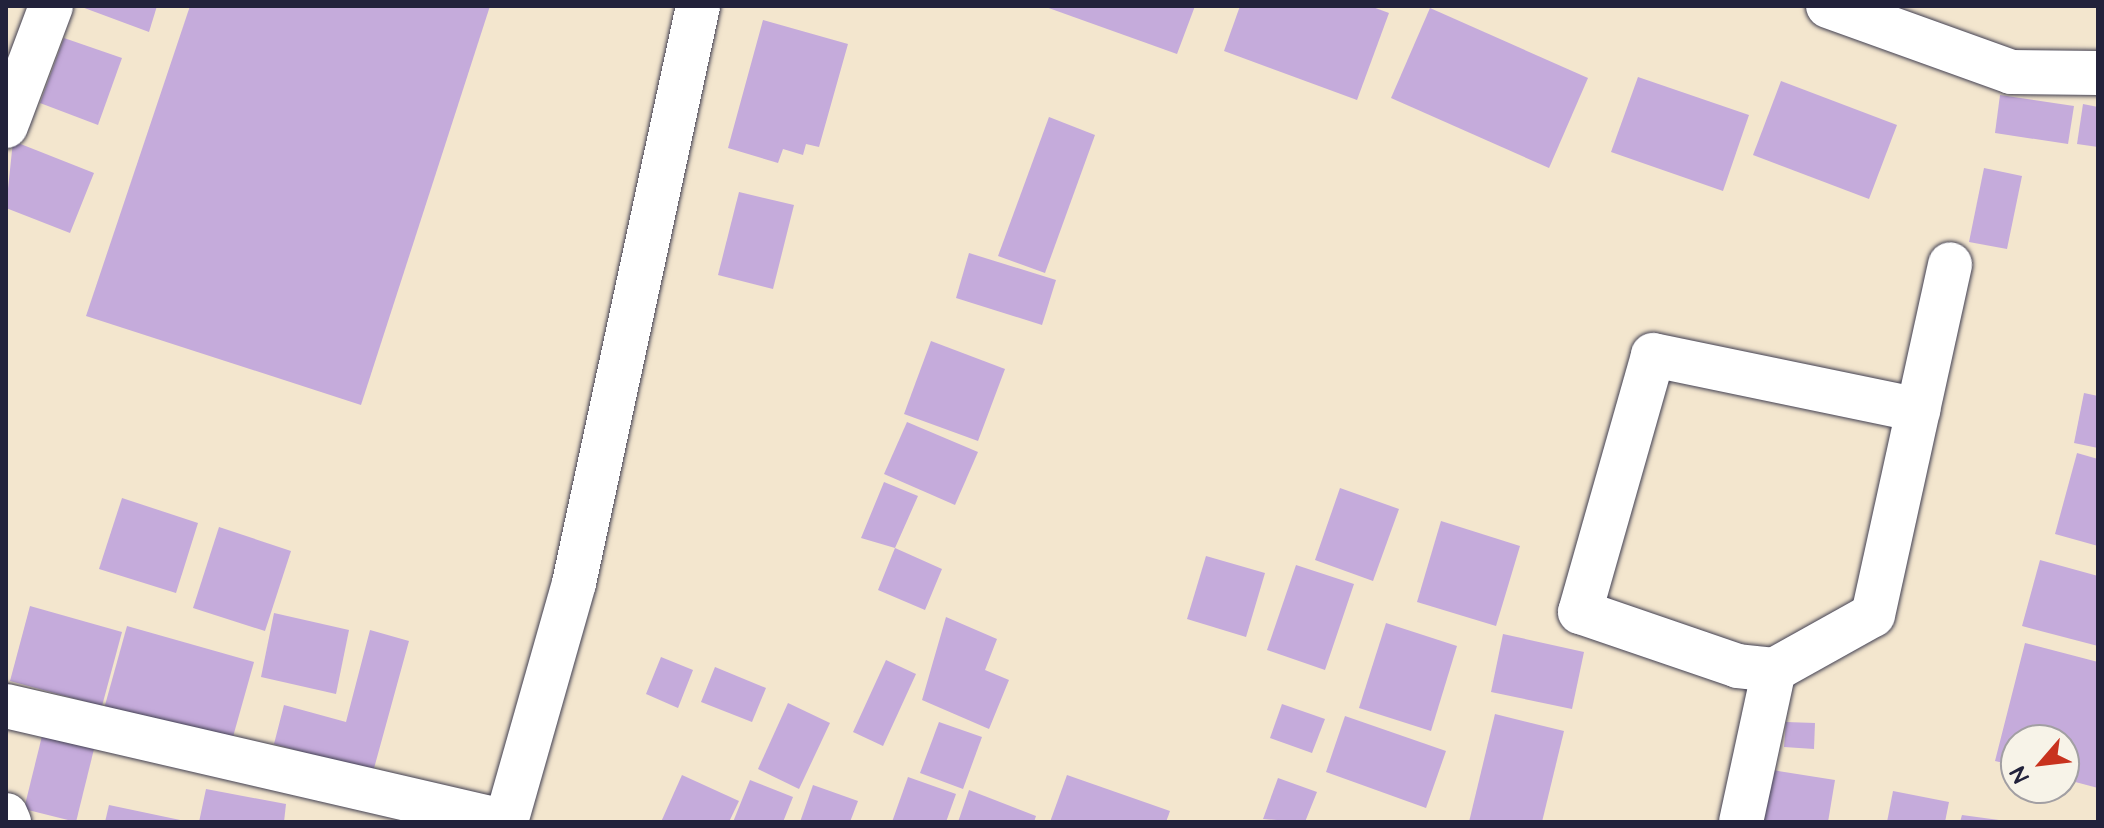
<!DOCTYPE html>
<html>
<head>
<meta charset="utf-8">
<style>
	body { margin:0 }
	#map { position:relative; width:2104px; height:828px; overflow:hidden; background:#f3e6ce; font-family:"Architects Daughter",sans-serif }
	div>[style] { position:absolute }
	.building>* { inset:0; background:#c5abdb }
	.roads { filter:drop-shadow(0 0 2px #413f51) drop-shadow(0 0 2px #413f51) }
	.minor>* { height:44px; margin:-22px; padding:0 22px; transform-origin:22px; border-radius:22px; background:#fff }
	span { translate:-50% -50%; white-space:nowrap; text-align:center; line-height:1.15; -webkit-text-stroke:8px #f7f3e8; paint-order:stroke }
	.frame { position:absolute; inset:0; border:8px solid #22223b; pointer-events:none }
	.north { position:absolute; left:2000px; top:724px; width:80px; height:80px; box-sizing:border-box; background:#f7f3e8; border:2px solid #a29fa3; border-radius:50%; rotate:242deg; font-size:22px; font-weight:700; line-height:32px; text-align:center; color:#22223b }
	.north::after { content:''; display:block; margin:auto; width:28px; height:36px; background:#c8321e; clip-path:polygon(50% 0,100% 100%,50% 72%,0 100%) }
</style>
</head>
<body>
<div id="map">
	<div class="building">
		<div style="clip-path:polygon(79px 6px,157px 6px,149px 32px)"></div>
		<div style="clip-path:polygon(190px 6px,490px 6px,361px 405px,86px 316px)"></div>
		<div style="clip-path:polygon(1043px 6px,1195px 6px,1177px 54px)"></div>
		<div style="clip-path:polygon(1240px 6px,1370px 6px,1389px 13px,1357px 100px,1224px 51px)"></div>
		<div style="clip-path:polygon(1430px 8px,1588px 78px,1549px 168px,1391px 98px)"></div>
		<div style="clip-path:polygon(763px 20px,848px 44px,819px 147px,806px 144px,803px 155px,783px 149px,778px 163px,728px 148px)"></div>
		<div style="clip-path:polygon(64px 38px,122px 58px,98px 125px,40px 103px)"></div>
		<div style="clip-path:polygon(1638px 77px,1749px 115px,1723px 191px,1611px 152px)"></div>
		<div style="clip-path:polygon(1781px 81px,1897px 125px,1869px 199px,1753px 155px)"></div>
		<div style="clip-path:polygon(2000px 95px,2074px 106px,2068px 144px,1995px 133px)"></div>
		<div style="clip-path:polygon(2083px 104px,2098px 107px,2098px 147px,2077px 144px)"></div>
		<div style="clip-path:polygon(1049px 117px,1095px 135px,1045px 273px,998px 256px)"></div>
		<div style="clip-path:polygon(13px 141px,94px 173px,70px 233px,6px 208px)"></div>
		<div style="clip-path:polygon(1984px 168px,2022px 176px,2007px 249px,1969px 242px)"></div>
		<div style="clip-path:polygon(739px 192px,794px 205px,773px 289px,718px 275px)"></div>
		<div style="clip-path:polygon(969px 253px,1056px 280px,1042px 325px,956px 298px)"></div>
		<div style="clip-path:polygon(931px 341px,1005px 369px,978px 441px,904px 414px)"></div>
		<div style="clip-path:polygon(2084px 393px,2098px 396px,2098px 448px,2074px 443px)"></div>
		<div style="clip-path:polygon(907px 422px,978px 452px,955px 505px,884px 474px)"></div>
		<div style="clip-path:polygon(2077px 453px,2098px 459px,2098px 546px,2055px 534px)"></div>
		<div style="clip-path:polygon(884px 482px,918px 496px,895px 548px,942px 569px,925px 610px,878px 590px,895px 548px,861px 538px)"></div>
		<div style="clip-path:polygon(1340px 488px,1399px 509px,1373px 581px,1315px 560px)"></div>
		<div style="clip-path:polygon(122px 498px,198px 523px,176px 593px,99px 569px)"></div>
		<div style="clip-path:polygon(1441px 521px,1520px 546px,1496px 626px,1417px 602px)"></div>
		<div style="clip-path:polygon(219px 527px,291px 551px,265px 631px,193px 608px)"></div>
		<div style="clip-path:polygon(1206px 556px,1265px 573px,1246px 637px,1187px 619px)"></div>
		<div style="clip-path:polygon(2040px 560px,2098px 576px,2098px 646px,2022px 626px)"></div>
		<div style="clip-path:polygon(1296px 565px,1354px 584px,1325px 670px,1267px 650px)"></div>
		<div style="clip-path:polygon(30px 606px,122px 632px,102px 706px,10px 681px)"></div>
		<div style="clip-path:polygon(274px 613px,349px 630px,336px 694px,261px 677px)"></div>
		<div style="clip-path:polygon(946px 617px,997px 639px,985px 670px,1009px 680px,989px 729px,922px 700px)"></div>
		<div style="clip-path:polygon(1386px 623px,1457px 646px,1431px 731px,1359px 708px)"></div>
		<div style="clip-path:polygon(127px 626px,254px 662px,229px 751px,102px 716px)"></div>
		<div style="clip-path:polygon(370px 630px,409px 641px,373px 772px,274px 744px,284px 705px,346px 722px)"></div>
		<div style="clip-path:polygon(1503px 634px,1584px 652px,1572px 709px,1491px 692px)"></div>
		<div style="clip-path:polygon(2025px 643px,2098px 662px,2098px 788px,2064px 779px,2064px 740px,2016px 740px,2016px 766px,1995px 761px)"></div>
		<div style="clip-path:polygon(661px 657px,693px 670px,678px 708px,646px 694px)"></div>
		<div style="clip-path:polygon(886px 660px,916px 674px,883px 746px,853px 732px)"></div>
		<div style="clip-path:polygon(715px 667px,766px 688px,752px 722px,701px 702px)"></div>
		<div style="clip-path:polygon(788px 703px,830px 723px,799px 789px,758px 769px)"></div>
		<div style="clip-path:polygon(1282px 704px,1325px 719px,1312px 753px,1270px 738px)"></div>
		<div style="clip-path:polygon(1495px 714px,1564px 731px,1542px 822px,1469px 822px)"></div>
		<div style="clip-path:polygon(1345px 716px,1446px 751px,1426px 808px,1326px 772px)"></div>
		<div style="clip-path:polygon(939px 722px,982px 737px,963px 789px,920px 773px)"></div>
		<div style="clip-path:polygon(1786px 722px,1815px 723px,1814px 749px,1784px 747px)"></div>
		<div style="clip-path:polygon(42px 736px,94px 749px,76px 822px,24px 809px)"></div>
		<div style="clip-path:polygon(1772px 770px,1835px 780px,1828px 822px,1764px 822px)"></div>
		<div style="clip-path:polygon(682px 775px,739px 801px,729px 822px,661px 822px)"></div>
		<div style="clip-path:polygon(1067px 775px,1170px 811px,1166px 822px,1050px 822px)"></div>
		<div style="clip-path:polygon(908px 777px,956px 794px,946px 822px,892px 822px)"></div>
		<div style="clip-path:polygon(1278px 778px,1317px 792px,1305px 822px,1263px 819px)"></div>
		<div style="clip-path:polygon(750px 780px,793px 797px,783px 822px,733px 822px)"></div>
		<div style="clip-path:polygon(813px 785px,858px 801px,850px 822px,800px 822px)"></div>
		<div style="clip-path:polygon(206px 789px,286px 804px,284px 822px,199px 822px)"></div>
		<div style="clip-path:polygon(969px 790px,1036px 816px,1034px 822px,958px 822px)"></div>
		<div style="clip-path:polygon(1893px 791px,1949px 802px,1945px 822px,1887px 822px)"></div>
		<div style="clip-path:polygon(109px 805px,185px 821px,184px 822px,105px 822px)"></div>
		<div style="clip-path:polygon(1962px 815px,1999px 820px,1999px 822px,1960px 822px)"></div>
	</div>
	<div class="roads">
		<div class="minor">
			<div style="left:1828px;top:6px;width:195px;rotate:19.8deg"></div>
			<div style="left:2011px;top:72px;width:87px;rotate:0.7deg"></div>
			<div style="left:6px;top:126px;width:128px;rotate:-69.4deg"></div>
			<div style="left:1774px;top:670px;width:36px;rotate:-174deg"></div>
			<div style="left:1738px;top:666px;width:167px;rotate:-161.1deg"></div>
			<div style="left:1580px;top:612px;width:267px;rotate:-74.1deg"></div>
			<div style="left:1653px;top:355px;width:271px;rotate:11.7deg"></div>
			<div style="left:6px;top:706px;width:514px;rotate:13.04deg"></div>
			<div style="left:6px;top:815px;width:8px;rotate:67deg"></div>
			<div style="left:506px;top:822px;width:248px;rotate:-74.1deg"></div>
			<div style="left:574px;top:583px;width:590px;rotate:-77.87deg"></div>
			<div style="left:1741px;top:822px;width:156px;rotate:-77.8deg"></div>
			<div style="left:1774px;top:670px;width:113px;rotate:-29.1deg"></div>
			<div style="left:1873px;top:615px;width:359px;rotate:-77.6deg"></div>
		</div>
	</div>
	<div class="frame"></div>
	<div class="north">N</div>
</div>
</body>
</html>
